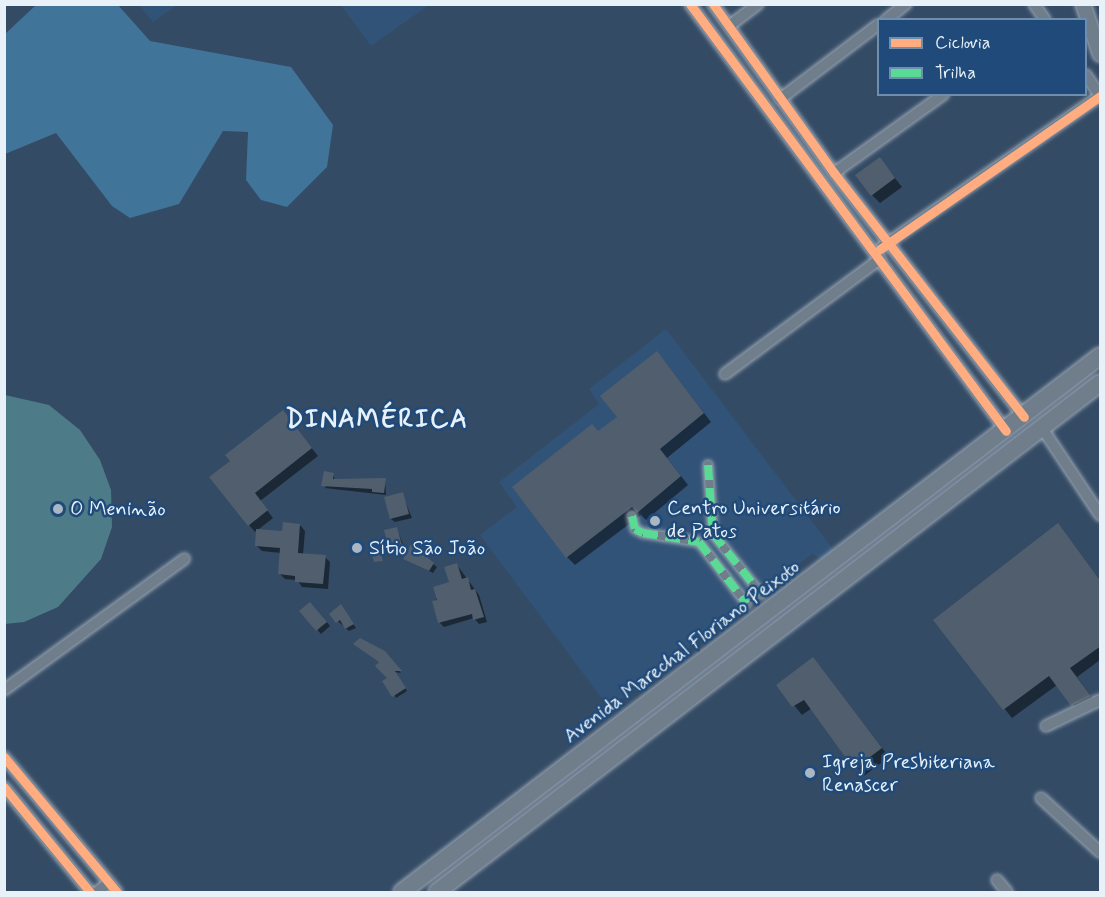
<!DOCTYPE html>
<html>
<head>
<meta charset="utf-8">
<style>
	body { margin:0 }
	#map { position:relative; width:1105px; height:897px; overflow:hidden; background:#344b65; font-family:Mynerve,sans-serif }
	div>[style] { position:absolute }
	.built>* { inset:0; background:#325378 }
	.green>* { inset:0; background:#4e7b88 }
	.water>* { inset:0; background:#407499 }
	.shadow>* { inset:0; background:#0007 }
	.building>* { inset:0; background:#515e6d }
	.roads { filter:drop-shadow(0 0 2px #9aa6b3) drop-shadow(0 0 2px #9aa6b3) }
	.pedestrian>* { height:8px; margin:-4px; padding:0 4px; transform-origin:4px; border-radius:4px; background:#707e8c }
	.minor>* { height:10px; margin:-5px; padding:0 5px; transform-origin:5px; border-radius:5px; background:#707e8c }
	.tertiary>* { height:14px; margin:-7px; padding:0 7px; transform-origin:7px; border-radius:7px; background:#707e8c }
	.primary>* { height:16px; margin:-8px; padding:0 8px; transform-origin:8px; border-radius:8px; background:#707e8c }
	.quiet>* { height:8px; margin-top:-4px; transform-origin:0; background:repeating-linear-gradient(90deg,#5adb95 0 15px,transparent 0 23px) }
	.cycleway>* { height:9px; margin:-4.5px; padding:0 4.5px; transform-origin:4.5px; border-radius:4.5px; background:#ffac80 }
	.dots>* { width:16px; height:16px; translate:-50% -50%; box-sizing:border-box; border:3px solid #1f4a7a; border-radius:50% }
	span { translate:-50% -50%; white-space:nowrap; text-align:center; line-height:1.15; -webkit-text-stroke:5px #1f4a7a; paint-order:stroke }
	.poi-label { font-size:20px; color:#e8f1f8 }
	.left { translate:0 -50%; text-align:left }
	.street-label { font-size:20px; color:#e8f1f8 }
	.district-label { font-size:26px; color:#e8f1f8; font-weight:700; letter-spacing:1.5px }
	.frame { position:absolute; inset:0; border:6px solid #e8f1f8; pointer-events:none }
	.legend { position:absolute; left:877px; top:18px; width:210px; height:78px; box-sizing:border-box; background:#1f4a7a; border:2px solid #6f8dac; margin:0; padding:8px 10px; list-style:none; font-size:18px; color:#e8f1f8 }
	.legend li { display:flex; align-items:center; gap:12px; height:30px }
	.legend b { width:30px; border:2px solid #6f8dac }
</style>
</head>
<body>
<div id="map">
	<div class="built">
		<div style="clip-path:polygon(139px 5px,177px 5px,153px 22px)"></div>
		<div style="clip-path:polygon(341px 5px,429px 5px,371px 46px)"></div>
		<div style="clip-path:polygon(666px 329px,835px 552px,825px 560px,812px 554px,609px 708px,480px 535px,517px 507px,499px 482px,599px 404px,589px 389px)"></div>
	</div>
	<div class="green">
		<div style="clip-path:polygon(5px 395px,49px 405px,80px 430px,100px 460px,111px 490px,112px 527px,101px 559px,58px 607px,24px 622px,5px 624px)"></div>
	</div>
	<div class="water">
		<div style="clip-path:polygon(36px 5px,118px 5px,150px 41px,291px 67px,333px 125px,327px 167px,287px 207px,261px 200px,246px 180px,248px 132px,223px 131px,179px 204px,130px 218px,112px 206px,56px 133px,5px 154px,5px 34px)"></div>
	</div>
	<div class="shadow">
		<div style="clip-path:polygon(880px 159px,902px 187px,880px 203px,872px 195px)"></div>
		<div style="clip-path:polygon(665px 362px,711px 422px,667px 458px,688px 485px,646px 520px,641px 515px,575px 565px,567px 557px,599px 433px,620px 418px)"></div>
		<div style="clip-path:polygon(283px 412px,318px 456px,260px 501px,273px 518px,255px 532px,249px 525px,232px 462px)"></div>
		<div style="clip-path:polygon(333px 474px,335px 480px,385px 480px,386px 495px,325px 488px)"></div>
		<div style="clip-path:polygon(402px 494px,412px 518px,395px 522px,391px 519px)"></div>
		<div style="clip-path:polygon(300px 525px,305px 531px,303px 555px,325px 557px,330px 562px,328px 589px,302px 587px,297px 580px,285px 579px,279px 573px,281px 553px,262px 551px,256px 545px)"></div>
		<div style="clip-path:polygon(1058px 525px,1100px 581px,1100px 660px,1077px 677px,1098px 705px,1080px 713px,1057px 685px,1012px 718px,935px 621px)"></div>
		<div style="clip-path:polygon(397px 529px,404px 547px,394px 551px,390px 548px)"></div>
		<div style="clip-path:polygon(404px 559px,433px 564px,437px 567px,433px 573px)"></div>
		<div style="clip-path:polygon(457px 565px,479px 595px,487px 622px,479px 624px,474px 618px,444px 627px,440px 623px,434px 602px,451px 583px)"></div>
		<div style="clip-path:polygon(341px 606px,356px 628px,349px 631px,331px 615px)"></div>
		<div style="clip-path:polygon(314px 607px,330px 626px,321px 634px,301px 611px)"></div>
		<div style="clip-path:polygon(384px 653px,401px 673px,395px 672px,407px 691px,396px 698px,381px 662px)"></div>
		<div style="clip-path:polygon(813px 659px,889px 757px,864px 776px,812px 708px,802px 715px,778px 685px)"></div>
	</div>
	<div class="building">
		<div style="clip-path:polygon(880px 157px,895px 178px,871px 196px,855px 175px)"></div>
		<div style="clip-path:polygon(657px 351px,704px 413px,660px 449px,681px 476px,637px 513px,632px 507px,566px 558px,512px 487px,592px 424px,598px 431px,617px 417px,600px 396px)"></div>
		<div style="clip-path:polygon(283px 410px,312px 448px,255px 493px,268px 510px,248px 526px,209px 477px,230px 461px,225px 455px)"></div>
		<div style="clip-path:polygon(324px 471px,334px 473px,333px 479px,386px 478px,384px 493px,372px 492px,372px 489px,321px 486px)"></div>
		<div style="clip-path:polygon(403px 492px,409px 514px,390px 519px,384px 497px)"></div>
		<div style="clip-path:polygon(283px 522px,300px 524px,298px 553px,326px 555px,323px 584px,295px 582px,295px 576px,278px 574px,280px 548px,255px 546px,256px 529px,282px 531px)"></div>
		<div style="clip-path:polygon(1058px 523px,1101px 582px,1101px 646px,1070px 668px,1091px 696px,1071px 706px,1049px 676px,1003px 710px,933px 620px)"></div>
		<div style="clip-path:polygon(397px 527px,402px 545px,389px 548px,384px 530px)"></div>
		<div style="clip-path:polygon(411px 544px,434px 563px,429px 571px,403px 559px)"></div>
		<div style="clip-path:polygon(380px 550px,383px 561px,374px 562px,371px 553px)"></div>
		<div style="clip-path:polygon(457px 563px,462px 579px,468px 577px,471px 590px,475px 589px,484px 617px,473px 620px,472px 614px,438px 623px,432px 601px,437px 600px,433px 587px,449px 582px,444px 567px)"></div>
		<div style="clip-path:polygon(310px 602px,327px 622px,316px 631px,299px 611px)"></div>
		<div style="clip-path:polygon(341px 604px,354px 624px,345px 629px,340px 620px,336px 623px,329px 614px)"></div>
		<div style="clip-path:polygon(360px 638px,385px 651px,402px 671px,395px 671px,406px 688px,392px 697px,382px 681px,387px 678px,375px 666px,379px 662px,353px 644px)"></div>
		<div style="clip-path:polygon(813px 657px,882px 748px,854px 769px,804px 700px,792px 707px,776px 685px)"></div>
	</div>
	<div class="roads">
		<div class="pedestrian">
			<div style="left:708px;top:465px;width:69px;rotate:85.9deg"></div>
			<div style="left:713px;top:534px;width:77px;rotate:51.3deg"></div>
			<div style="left:632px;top:516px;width:13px;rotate:77deg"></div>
			<div style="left:635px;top:529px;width:9px;rotate:27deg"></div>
			<div style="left:643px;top:533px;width:57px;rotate:9.1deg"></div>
			<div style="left:699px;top:542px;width:78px;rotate:52.3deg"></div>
		</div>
		<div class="minor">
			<div style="left:690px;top:4px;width:531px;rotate:53.5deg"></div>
			<div style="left:713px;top:4px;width:208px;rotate:54.4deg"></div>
			<div style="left:834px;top:173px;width:309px;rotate:52.1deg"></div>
			<div style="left:1034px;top:4px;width:19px;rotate:55deg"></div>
			<div style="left:886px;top:20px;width:26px;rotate:-39deg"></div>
			<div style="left:729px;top:26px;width:36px;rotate:-37deg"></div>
			<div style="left:1086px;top:75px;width:25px;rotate:56deg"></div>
			<div style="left:780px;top:99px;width:123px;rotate:-37.1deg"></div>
			<div style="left:834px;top:173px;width:135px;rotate:-35.7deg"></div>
			<div style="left:882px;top:247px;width:265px;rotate:-34.7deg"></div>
			<div style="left:725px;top:374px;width:193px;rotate:-36.6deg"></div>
			<div style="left:1042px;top:428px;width:105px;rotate:56.3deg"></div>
			<div style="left:4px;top:690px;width:223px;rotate:-36deg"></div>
			<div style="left:1046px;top:726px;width:60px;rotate:-25.7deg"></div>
			<div style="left:4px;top:757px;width:176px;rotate:50.1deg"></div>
			<div style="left:4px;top:787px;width:136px;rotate:50.7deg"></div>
			<div style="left:1041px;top:798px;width:80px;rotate:42.5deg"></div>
			<div style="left:997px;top:880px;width:16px;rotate:50deg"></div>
			<div style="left:97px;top:892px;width:15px;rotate:-37deg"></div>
		</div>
		<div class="tertiary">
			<div style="left:1083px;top:4px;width:53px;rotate:71.2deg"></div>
		</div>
		<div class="primary">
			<div style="left:402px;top:892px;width:880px;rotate:-37.52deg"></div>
			<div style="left:437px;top:892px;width:836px;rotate:-37.51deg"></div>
		</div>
	</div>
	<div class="quiet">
		<div style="left:708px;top:465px;width:69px;rotate:85.9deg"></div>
		<div style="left:713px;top:534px;width:77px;rotate:51.3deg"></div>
		<div style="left:632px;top:516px;width:13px;rotate:77deg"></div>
		<div style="left:635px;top:529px;width:9px;rotate:27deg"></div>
		<div style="left:643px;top:533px;width:57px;rotate:9.1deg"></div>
		<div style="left:699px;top:542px;width:78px;rotate:52.3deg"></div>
	</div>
	<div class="cycleway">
		<div style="left:690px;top:4px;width:531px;rotate:53.5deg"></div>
		<div style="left:713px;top:4px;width:208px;rotate:54.4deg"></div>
		<div style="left:834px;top:173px;width:309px;rotate:52.1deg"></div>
		<div style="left:880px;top:249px;width:268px;rotate:-34.8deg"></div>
		<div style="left:4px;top:757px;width:176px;rotate:50.1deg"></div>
		<div style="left:4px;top:787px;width:136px;rotate:50.7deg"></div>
	</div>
	<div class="dots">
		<div style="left:58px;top:509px;background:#a9b7c5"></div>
		<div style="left:655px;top:521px;background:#a9b7c5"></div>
		<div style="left:357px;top:548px;background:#a9b7c5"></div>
		<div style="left:810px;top:773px;background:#a9b7c5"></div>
	</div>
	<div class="poi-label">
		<span class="left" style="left:70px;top:509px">O Meninão</span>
		<span class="left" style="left:667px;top:520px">Centro Universitário<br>de Patos</span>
		<span class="left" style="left:369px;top:548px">Sítio São João</span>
		<span class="left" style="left:822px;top:774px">Igreja Presbiteriana<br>Renascer</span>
	</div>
	<div class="street-label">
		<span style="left:682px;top:652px;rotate:-37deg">Avenida Marechal Floriano Peixoto</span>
	</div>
	<div class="district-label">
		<span style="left:377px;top:421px">DINAMÉRICA</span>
	</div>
	<div class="frame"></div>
	<ul class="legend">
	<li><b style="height:8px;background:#ffac80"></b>Ciclovia</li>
	<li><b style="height:8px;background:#5adb95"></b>Trilha</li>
	</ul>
</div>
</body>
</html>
